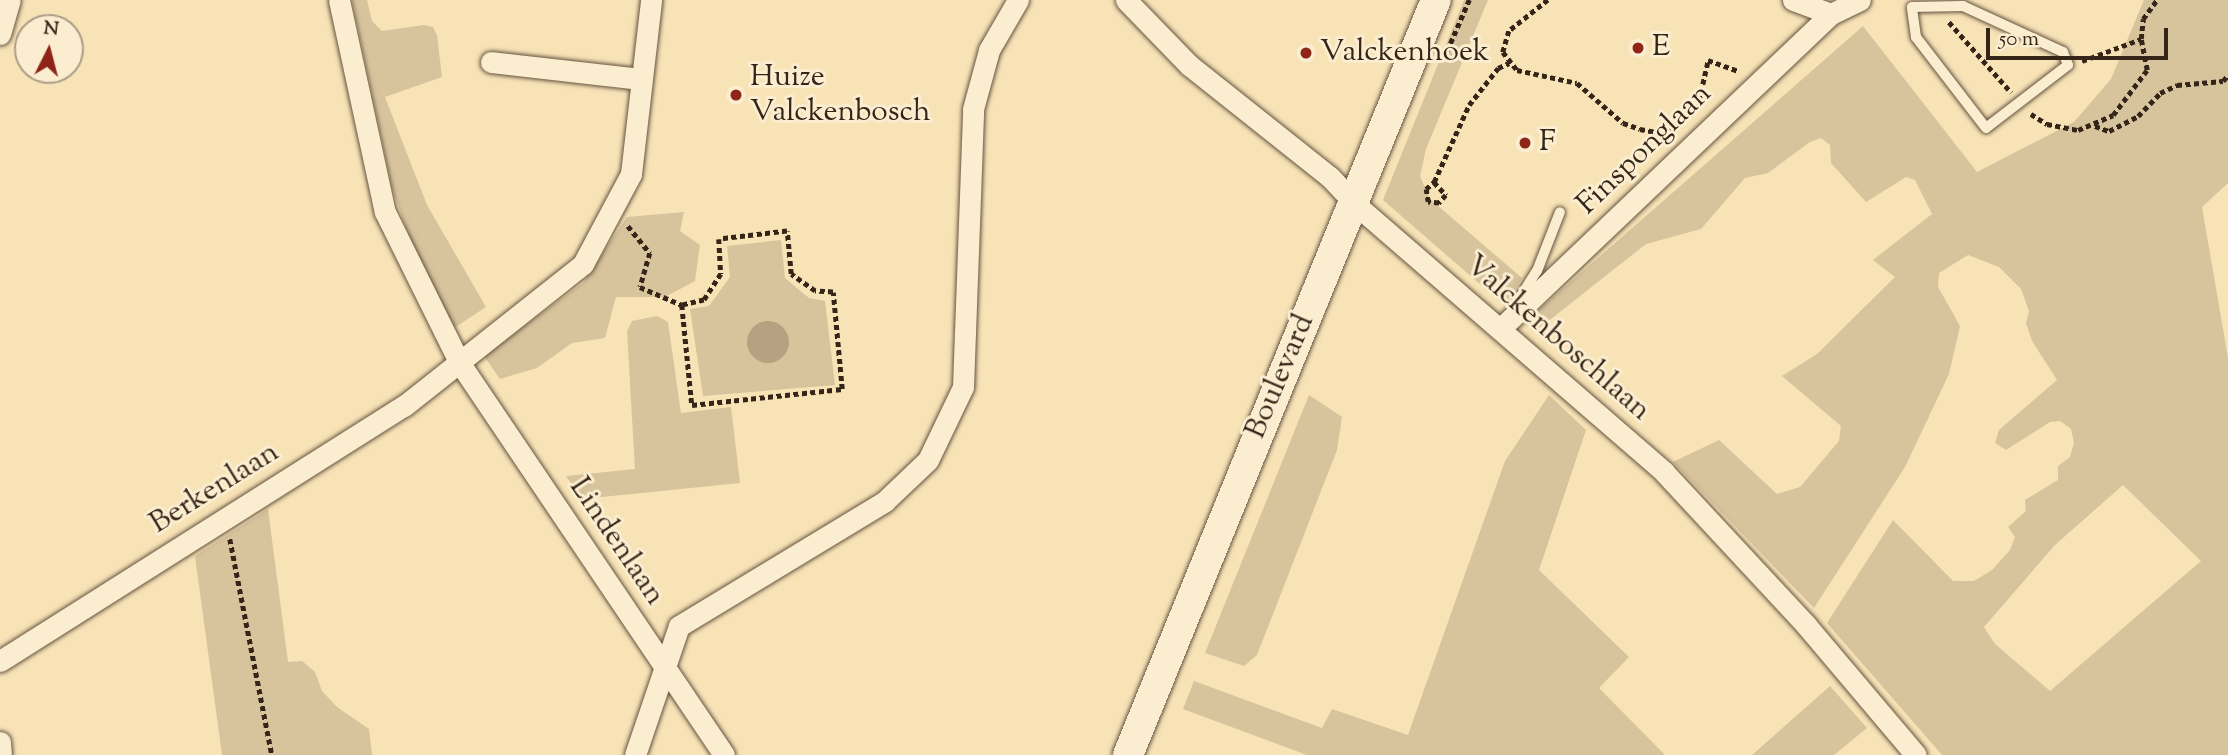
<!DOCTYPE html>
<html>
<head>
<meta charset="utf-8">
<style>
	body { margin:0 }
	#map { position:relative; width:2228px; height:755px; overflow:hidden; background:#f8e3b7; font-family:"Sorts Mill Goudy",serif }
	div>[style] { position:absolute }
	.green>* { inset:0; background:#d7c39c }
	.water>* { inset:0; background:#b6a281 }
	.round { border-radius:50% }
	.path>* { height:4.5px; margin-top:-2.25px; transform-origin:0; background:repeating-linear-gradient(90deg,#352518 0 5px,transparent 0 8.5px) }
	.roads { filter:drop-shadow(0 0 2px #665440) drop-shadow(0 0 2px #665440) }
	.lane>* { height:10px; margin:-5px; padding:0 5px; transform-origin:5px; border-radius:5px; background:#faedd0 }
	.street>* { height:21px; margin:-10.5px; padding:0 10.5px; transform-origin:10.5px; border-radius:10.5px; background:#faedd0 }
	.secondary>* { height:30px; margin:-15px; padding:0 15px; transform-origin:15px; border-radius:15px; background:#faedd0 }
	.dots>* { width:19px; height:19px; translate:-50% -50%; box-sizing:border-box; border:4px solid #faedd0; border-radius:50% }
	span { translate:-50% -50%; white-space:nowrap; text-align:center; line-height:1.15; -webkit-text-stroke:6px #faedd0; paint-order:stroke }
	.poi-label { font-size:30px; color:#352518 }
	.left { translate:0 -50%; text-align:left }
	.street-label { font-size:30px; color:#352518 }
	.north { position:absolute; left:14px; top:14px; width:70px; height:70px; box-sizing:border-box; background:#faedd0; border:2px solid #ab9d86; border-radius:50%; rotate:6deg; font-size:19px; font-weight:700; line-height:28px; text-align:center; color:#352518 }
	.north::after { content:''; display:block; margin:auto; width:24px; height:32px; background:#8f2418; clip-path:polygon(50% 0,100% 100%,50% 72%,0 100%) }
	.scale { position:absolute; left:1986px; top:28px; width:182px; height:32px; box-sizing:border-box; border:4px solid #352518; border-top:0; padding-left:9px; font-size:21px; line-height:24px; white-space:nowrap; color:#352518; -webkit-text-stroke:5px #faedd0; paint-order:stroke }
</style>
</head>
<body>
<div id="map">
	<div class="green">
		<div style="clip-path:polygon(352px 0,367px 0,372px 21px,382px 31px,424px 25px,433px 27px,437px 35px,442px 77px,385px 97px,427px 205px,486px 307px,454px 328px,410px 239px,392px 188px)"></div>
		<div style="clip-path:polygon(1464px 0,1488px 0,1426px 149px,1420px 176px,1430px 199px,1522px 278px,1504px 305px,1383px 200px)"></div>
		<div style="clip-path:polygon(evenodd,2144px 0,2228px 0,2228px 183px,2202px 207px,2228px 358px,2228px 755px,1942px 755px,1827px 623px,1893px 520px,1953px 581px,1974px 581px,1992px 570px,2010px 550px,2015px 537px,2008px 527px,2026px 511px,2025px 500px,2058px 480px,2058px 466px,2070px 457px,2074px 443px,2071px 429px,2060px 421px,2050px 422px,2006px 450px,1995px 443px,1999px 430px,2057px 380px,2032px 341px,2026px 323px,2029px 311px,2021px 289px,1999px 267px,1968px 255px,1939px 273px,1938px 287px,1960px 326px,1949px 374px,1905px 467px,1814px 608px,1673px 462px,1719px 440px,1777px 494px,1800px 487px,1839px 441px,1841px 426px,1782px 376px,1817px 354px,1895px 277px,1873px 260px,1932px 214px,1915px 180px,1906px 177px,1866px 202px,1831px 163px,1830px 145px,1821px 138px,1810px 142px,1768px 173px,1745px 178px,1701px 229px,1646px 244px,1537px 330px,1526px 321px,1863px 26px,1977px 172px,2074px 122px,2111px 79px,2144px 0,2123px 485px,2201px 561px,2050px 691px,1995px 644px,1984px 627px,2055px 545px,2123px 485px)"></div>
		<div style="clip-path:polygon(684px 212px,680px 231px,700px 245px,695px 281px,665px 297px,616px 297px,605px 338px,572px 343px,537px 368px,500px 379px,484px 356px,583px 283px,627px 217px)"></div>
		<div style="clip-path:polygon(781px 240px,785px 278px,809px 298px,825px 301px,835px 385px,703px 396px,690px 309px,709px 306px,730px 277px,727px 246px)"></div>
		<div style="clip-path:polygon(657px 316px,668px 322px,681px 413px,731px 407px,740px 483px,582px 499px,566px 476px,635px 469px,627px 331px,632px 321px)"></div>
		<div style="clip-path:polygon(1309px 395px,1342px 417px,1337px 450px,1257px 655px,1244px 666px,1205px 653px)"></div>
		<div style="clip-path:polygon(1549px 395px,1586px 430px,1539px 570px,1629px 657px,1599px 688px,1665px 755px,1307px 755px,1183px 709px,1194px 681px,1322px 728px,1332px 709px,1408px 735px,1505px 461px)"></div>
		<div style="clip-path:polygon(268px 509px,288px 662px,302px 661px,315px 672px,322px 691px,337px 707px,369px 729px,372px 755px,222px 755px,195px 556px)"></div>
		<div style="clip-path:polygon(1830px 686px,1867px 728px,1834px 755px,1752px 755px)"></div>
	</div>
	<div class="water">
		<div class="round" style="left:747px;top:321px;width:42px;height:42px"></div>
	</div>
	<div class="path">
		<div style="left:1548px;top:0;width:50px;rotate:141.5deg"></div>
		<div style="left:1509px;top:31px;width:22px;rotate:106deg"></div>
		<div style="left:1503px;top:52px;width:23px;rotate:52deg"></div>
		<div style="left:1517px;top:70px;width:61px;rotate:12.2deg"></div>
		<div style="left:1577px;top:83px;width:61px;rotate:41deg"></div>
		<div style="left:1623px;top:123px;width:18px;rotate:19deg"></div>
		<div style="left:1640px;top:129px;width:20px;rotate:11deg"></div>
		<div style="left:1660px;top:133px;width:22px;rotate:-21deg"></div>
		<div style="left:1949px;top:22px;width:94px;rotate:48.5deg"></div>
		<div style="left:1447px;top:51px;width:56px;rotate:-66.7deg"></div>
		<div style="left:2082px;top:61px;width:63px;rotate:-20.4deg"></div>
		<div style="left:2141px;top:39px;width:20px;rotate:-84deg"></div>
		<div style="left:2143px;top:19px;width:24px;rotate:-54deg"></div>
		<div style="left:1697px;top:109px;width:50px;rotate:-77.3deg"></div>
		<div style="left:1708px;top:60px;width:32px;rotate:20deg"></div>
		<div style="left:2031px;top:114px;width:19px;rotate:32deg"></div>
		<div style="left:2047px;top:124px;width:32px;rotate:11deg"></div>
		<div style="left:2078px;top:130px;width:38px;rotate:-23deg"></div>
		<div style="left:2113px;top:115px;width:56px;rotate:-52.9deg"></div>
		<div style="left:2147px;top:70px;width:32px;rotate:-101deg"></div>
		<div style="left:2095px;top:126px;width:15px;rotate:20deg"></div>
		<div style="left:2109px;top:131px;width:33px;rotate:-27deg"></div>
		<div style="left:2138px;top:116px;width:32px;rotate:-46deg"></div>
		<div style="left:2160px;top:93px;width:19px;rotate:-25deg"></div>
		<div style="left:2177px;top:85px;width:46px;rotate:-5deg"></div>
		<div style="left:2223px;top:81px;width:8px;rotate:-50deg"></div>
		<div style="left:1434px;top:182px;width:18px;rotate:47deg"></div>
		<div style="left:1446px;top:195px;width:11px;rotate:131deg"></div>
		<div style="left:1439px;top:203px;width:11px;rotate:-175deg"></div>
		<div style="left:1428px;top:202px;width:13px;rotate:-99deg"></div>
		<div style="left:1426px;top:189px;width:11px;rotate:-41deg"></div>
		<div style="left:1434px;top:182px;width:85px;rotate:-65.6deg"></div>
		<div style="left:1469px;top:105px;width:47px;rotate:-51.9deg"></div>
		<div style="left:1498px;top:68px;width:12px;rotate:-24deg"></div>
		<div style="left:628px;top:226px;width:35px;rotate:51deg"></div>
		<div style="left:650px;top:253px;width:35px;rotate:106deg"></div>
		<div style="left:640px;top:287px;width:46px;rotate:23.2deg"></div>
		<div style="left:682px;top:305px;width:100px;rotate:84.3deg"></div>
		<div style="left:692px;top:405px;width:151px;rotate:-6.1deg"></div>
		<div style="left:842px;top:389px;width:97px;rotate:-95.3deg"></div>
		<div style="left:833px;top:292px;width:18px;rotate:-177deg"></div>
		<div style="left:815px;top:291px;width:29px;rotate:-145deg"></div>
		<div style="left:791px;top:274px;width:43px;rotate:-95.3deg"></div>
		<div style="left:787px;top:231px;width:68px;rotate:173.3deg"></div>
		<div style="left:719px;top:239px;width:35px;rotate:87deg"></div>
		<div style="left:721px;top:274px;width:31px;rotate:123deg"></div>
		<div style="left:704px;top:300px;width:23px;rotate:167deg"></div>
		<div style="left:230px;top:539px;width:220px;rotate:79deg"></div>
	</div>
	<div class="roads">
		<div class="lane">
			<div style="left:1963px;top:6px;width:110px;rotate:24.7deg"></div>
			<div style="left:2063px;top:52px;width:14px;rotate:69deg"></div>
			<div style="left:2068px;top:65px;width:103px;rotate:142.5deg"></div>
			<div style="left:1986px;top:128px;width:115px;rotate:-127.6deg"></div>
			<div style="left:1916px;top:37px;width:30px;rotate:-98deg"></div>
			<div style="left:1912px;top:7px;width:51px;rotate:-1.1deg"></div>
			<div style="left:1516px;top:304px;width:39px;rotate:-58deg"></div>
			<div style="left:1537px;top:271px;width:63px;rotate:-68.7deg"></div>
		</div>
		<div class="street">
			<div style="left:339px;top:0;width:217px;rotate:77.8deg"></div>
			<div style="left:385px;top:212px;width:167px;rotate:63.7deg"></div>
			<div style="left:459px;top:362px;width:474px;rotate:56deg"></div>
			<div style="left:1126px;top:0;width:91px;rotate:45.9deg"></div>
			<div style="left:1189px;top:65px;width:180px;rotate:38.5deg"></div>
			<div style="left:1330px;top:177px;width:37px;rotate:47deg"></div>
			<div style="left:1355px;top:204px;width:409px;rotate:40.9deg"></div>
			<div style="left:1664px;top:472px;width:209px;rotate:47.1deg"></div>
			<div style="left:1806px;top:625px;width:170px;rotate:49.8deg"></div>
			<div style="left:1793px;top:0;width:40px;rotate:20.2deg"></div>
			<div style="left:0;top:34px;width:35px;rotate:-74deg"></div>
			<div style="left:491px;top:62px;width:151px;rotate:6.5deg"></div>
			<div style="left:1501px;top:328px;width:456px;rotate:-43.6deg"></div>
			<div style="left:1831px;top:14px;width:32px;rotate:-26deg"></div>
			<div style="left:0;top:661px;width:478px;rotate:-32.3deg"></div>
			<div style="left:404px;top:406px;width:228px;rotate:-38.4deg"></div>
			<div style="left:583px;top:264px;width:102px;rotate:-61.9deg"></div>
			<div style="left:631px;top:174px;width:175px;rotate:-83.4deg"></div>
			<div style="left:0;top:742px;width:13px;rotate:86deg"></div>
			<div style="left:635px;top:755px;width:136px;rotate:-71.2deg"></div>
			<div style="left:679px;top:626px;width:241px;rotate:-31.2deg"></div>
			<div style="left:885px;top:501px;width:59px;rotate:-43.6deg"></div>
			<div style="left:928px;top:460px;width:81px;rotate:-64.4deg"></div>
			<div style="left:963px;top:387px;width:278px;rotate:-87.9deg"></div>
			<div style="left:973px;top:109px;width:61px;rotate:-74.8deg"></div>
			<div style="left:989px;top:50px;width:58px;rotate:-59.9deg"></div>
		</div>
		<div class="secondary">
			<div style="left:1128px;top:755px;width:815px;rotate:-67.81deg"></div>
		</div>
	</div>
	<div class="dots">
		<div style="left:1638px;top:48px;background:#8f2418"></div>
		<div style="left:1306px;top:53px;background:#8f2418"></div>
		<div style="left:736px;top:95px;background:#8f2418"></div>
		<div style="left:1525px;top:143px;background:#8f2418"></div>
	</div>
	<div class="poi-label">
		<span class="left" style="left:1652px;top:48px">E</span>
		<span class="left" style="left:1320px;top:53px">Valckenhoek</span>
		<span class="left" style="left:750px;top:95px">Huize<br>Valckenbosch</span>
		<span class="left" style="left:1539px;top:143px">F</span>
	</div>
	<div class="street-label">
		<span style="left:1645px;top:150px;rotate:-44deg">Finsponglaan</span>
		<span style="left:1557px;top:339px;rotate:41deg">Valckenboschlaan</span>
		<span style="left:1281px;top:377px;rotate:-67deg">Boulevard</span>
		<span style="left:215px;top:489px;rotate:-32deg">Berkenlaan</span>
		<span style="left:616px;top:542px;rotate:56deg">Lindenlaan</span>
	</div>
	<div class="north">N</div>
	<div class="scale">50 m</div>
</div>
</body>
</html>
